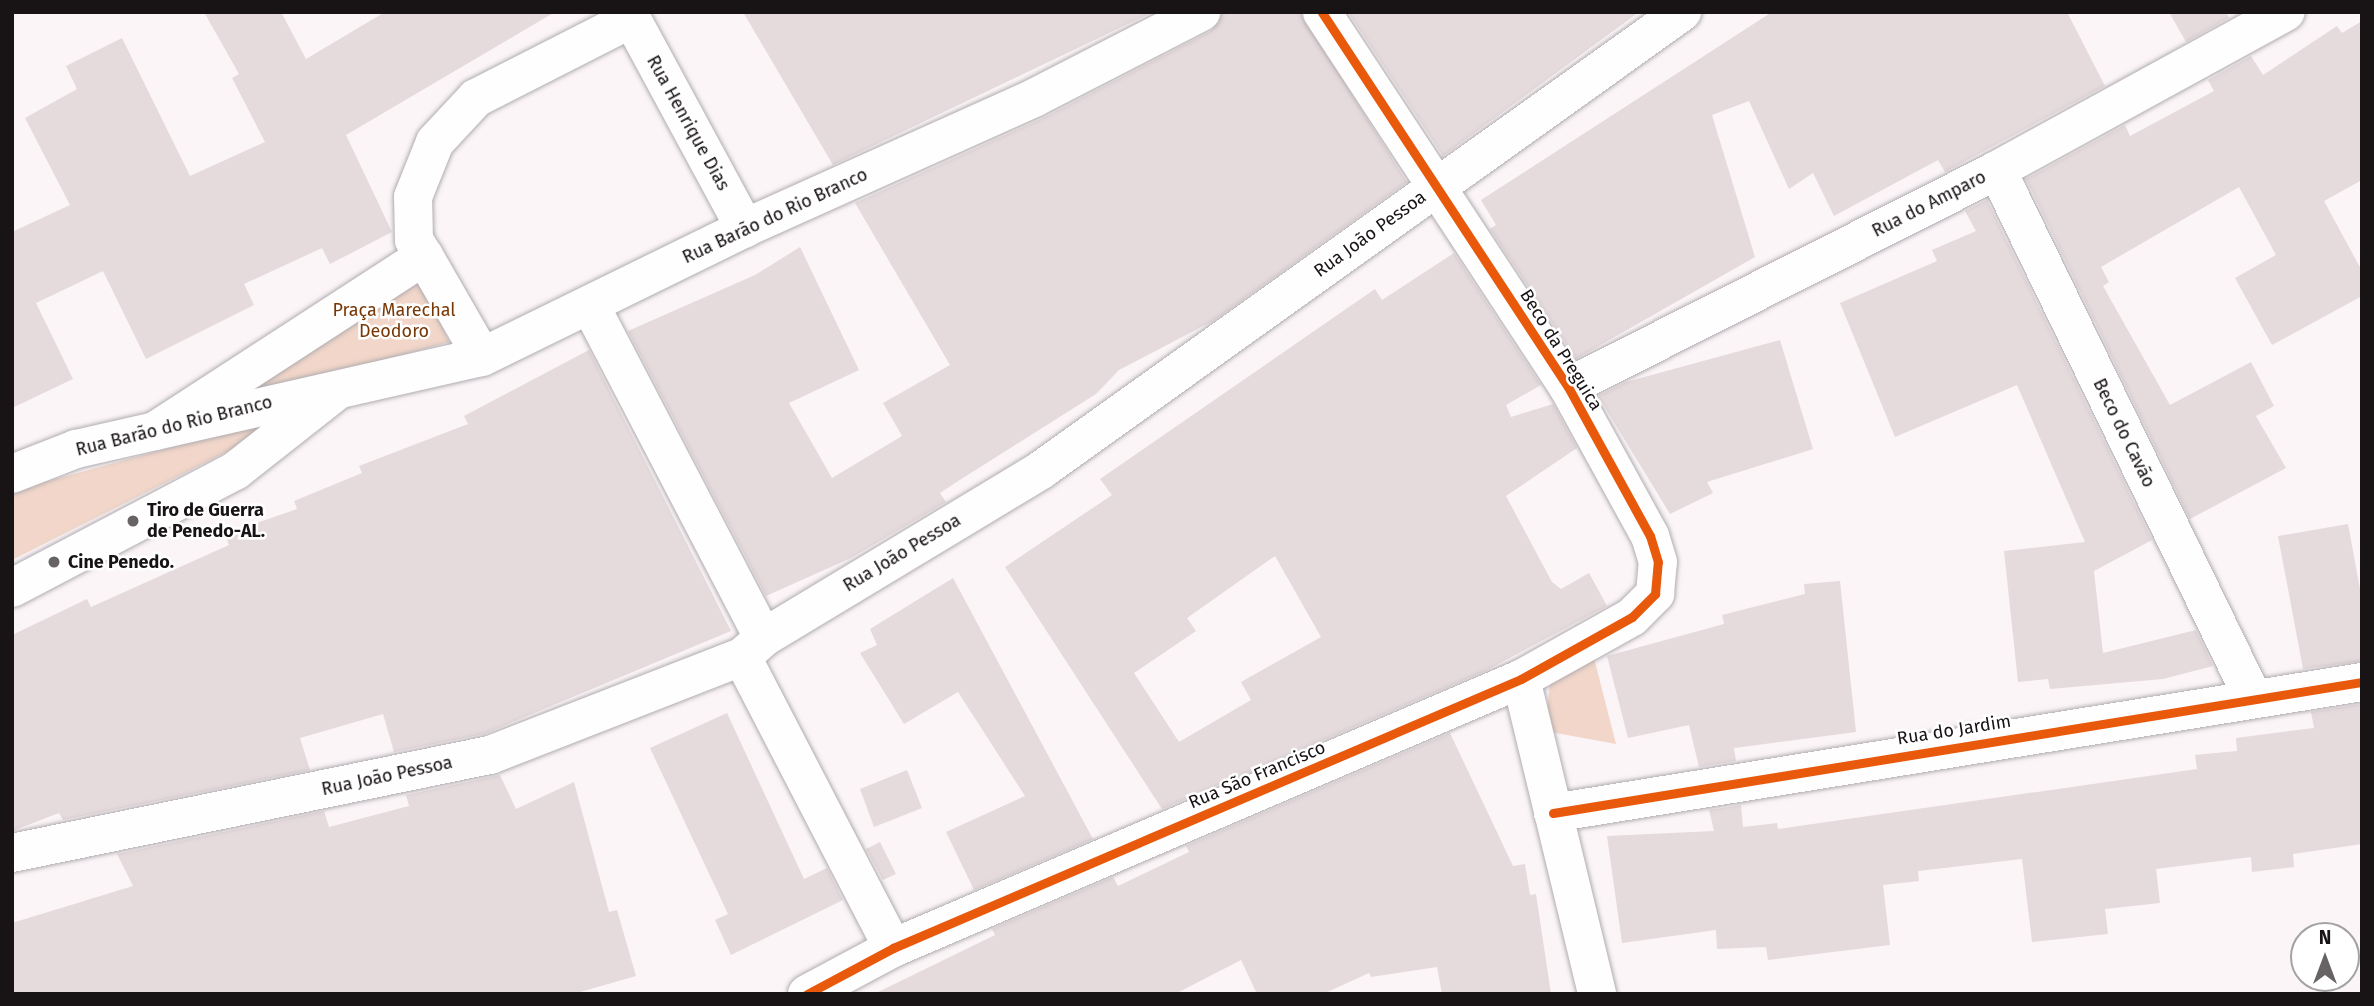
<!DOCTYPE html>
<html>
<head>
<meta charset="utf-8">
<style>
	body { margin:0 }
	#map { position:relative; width:2374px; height:1006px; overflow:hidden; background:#fbf5f8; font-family:"Fira Sans",sans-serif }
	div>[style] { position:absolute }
	.green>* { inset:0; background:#f1d6c9 }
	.building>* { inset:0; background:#e5dadc }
	.roads { filter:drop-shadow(0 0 2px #b1acaf) drop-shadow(0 0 2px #b1acaf) }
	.street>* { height:38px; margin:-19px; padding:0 19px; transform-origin:19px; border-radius:19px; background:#fefefe }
	.secondary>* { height:38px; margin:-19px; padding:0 19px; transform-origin:19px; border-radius:19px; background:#fefefe }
	.cycleway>* { height:9px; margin:-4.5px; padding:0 4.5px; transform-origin:4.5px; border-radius:4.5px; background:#e8590c }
	.dots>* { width:19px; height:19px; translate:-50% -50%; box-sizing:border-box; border:4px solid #fff; border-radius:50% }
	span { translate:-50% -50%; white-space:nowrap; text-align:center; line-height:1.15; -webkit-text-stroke:5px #fff; paint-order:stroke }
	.street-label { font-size:18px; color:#181315 }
	.park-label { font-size:18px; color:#783806 }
	.poi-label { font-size:18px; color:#181315; font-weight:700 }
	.left { translate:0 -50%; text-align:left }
	.frame { position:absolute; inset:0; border:14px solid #181315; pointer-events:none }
	.north { position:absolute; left:2290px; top:922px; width:70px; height:70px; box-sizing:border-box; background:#fff; border:2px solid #a3a1a1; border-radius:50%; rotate:0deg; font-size:19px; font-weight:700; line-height:28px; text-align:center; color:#181315 }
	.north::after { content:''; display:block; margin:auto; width:24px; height:32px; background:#676264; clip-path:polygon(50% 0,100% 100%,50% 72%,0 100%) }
</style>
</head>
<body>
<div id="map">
	<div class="green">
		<div style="clip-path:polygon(415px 268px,449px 342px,249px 398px,243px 374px)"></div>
		<div style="clip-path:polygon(257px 424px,260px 435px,12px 560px,12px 491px)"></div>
		<div style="clip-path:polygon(1594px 658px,1616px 744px,1545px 731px,1551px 673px)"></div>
	</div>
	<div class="building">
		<div style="clip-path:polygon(204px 12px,281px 12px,306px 59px,385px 12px,555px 12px,346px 135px,392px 232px,330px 264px,322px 248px,244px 284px,254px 305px,146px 359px,103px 271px,36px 303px,73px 379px,12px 408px,12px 232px,70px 205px,25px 118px,77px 89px,66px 66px,122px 38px,190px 176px,265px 142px,232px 78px,239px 74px)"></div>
		<div style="clip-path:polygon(743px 12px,1153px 12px,833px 165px)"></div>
		<div style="clip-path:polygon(1223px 12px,1300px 12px,1407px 182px,1213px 321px,1119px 370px,1096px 394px,955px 483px,940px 493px,946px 502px,851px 558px,766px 596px,628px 331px,755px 275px,800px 247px,859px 370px,789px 403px,832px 478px,902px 436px,883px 403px,950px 365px,855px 203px,1043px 118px,1211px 31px)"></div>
		<div style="clip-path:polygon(1348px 12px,1639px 12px,1443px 156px)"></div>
		<div style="clip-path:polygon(1772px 12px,2067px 12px,2105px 86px,1945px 172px,1938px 160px,1834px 216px,1813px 173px,1789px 189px,1749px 101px,1712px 115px,1755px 257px,1576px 359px,1490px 229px,1496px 225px,1481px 200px)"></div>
		<div style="clip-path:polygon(2169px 12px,2226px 12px,2229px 18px,2186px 42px)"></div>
		<div style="clip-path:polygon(2362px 21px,2362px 180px,2324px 201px,2362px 271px,2362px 296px,2272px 345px,2235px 278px,2276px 255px,2239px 187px,2101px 267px,2109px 282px,2103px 286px,2170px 405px,2251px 362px,2274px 406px,2256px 416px,2286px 468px,2190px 519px,2026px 179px,2125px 125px,2130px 136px,2214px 91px,2208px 80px,2251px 56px,2263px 75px,2337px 26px,2342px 33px)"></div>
		<div style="clip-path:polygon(1987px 200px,2152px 540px,2094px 571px,2103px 653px,2196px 630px,2213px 666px,2163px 679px,2050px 689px,2048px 679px,2018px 682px,2004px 551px,2085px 542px,2017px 385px,1895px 437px,1840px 303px,1937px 261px,1932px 250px,1976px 231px,1965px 211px)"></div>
		<div style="clip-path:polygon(evenodd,1454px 253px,1541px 385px,1506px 405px,1511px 417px,1553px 404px,1577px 448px,1506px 496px,1552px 582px,1561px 589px,1589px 573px,1607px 606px,1485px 671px,1162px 809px,1005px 567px,1112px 495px,1100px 479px,1375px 289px,1382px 300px,1454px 253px,1275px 556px,1321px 637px,1241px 682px,1251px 700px,1179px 742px,1134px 673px,1196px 631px,1187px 618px,1275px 556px)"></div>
		<div style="clip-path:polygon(1780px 340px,1813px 449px,1707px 482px,1713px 493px,1670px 514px,1598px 396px,1626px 382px)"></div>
		<div style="clip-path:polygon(589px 350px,731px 631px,484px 734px,394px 752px,383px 714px,300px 738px,310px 770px,63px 820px,59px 813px,12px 831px,12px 635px,87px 599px,91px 607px,229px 545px,225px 534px,297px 509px,294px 501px,362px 473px,359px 466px,468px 424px,464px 416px)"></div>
		<div style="clip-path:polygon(2348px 524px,2362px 600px,2362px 661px,2303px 669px,2278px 536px)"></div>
		<div style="clip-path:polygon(953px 578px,1093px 839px,974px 890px,946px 832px,1025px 796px,958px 692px,904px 724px,860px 653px,877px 645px,870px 629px)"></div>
		<div style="clip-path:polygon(1840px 581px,1856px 732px,1734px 748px,1736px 761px,1699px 767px,1689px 725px,1628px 738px,1607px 656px,1724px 624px,1722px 615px,1805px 594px,1804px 584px)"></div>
		<div style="clip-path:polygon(2362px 704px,2362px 844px,2293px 854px,2294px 867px,2252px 872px,2251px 857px,2156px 869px,2160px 903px,2105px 909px,2108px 934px,2032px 942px,2022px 859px,1918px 871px,1919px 881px,1883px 885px,1890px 945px,1768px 960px,1766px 947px,1717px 949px,1716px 930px,1622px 943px,1607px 836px,1714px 831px,1709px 810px,1741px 805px,1743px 827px,1777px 823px,1778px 829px,2197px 769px,2195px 755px,2237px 751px,2236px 738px,2314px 728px,2311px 712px)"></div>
		<div style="clip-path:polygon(727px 713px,804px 879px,827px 868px,843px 900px,731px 955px,715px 920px,728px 914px,650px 748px)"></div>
		<div style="clip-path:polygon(1450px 733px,1513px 866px,1525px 864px,1530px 895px,1536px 894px,1551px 994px,1442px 994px,1437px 967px,1371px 977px,1369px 973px,1323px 994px,1257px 994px,1241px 960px,1175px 994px,874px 994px,995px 935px,992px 929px,1113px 877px,1118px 886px,1189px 852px,1186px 846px)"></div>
		<div style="clip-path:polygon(907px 770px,922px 808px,874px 827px,860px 789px)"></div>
		<div style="clip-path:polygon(500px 775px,516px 809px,574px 782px,609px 912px,617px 910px,636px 976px,573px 994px,12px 994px,12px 923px,133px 886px,117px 854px,324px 811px,329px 827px,409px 806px,406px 795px)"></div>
		<div style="clip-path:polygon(880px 842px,896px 874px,883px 880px,866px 849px)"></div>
	</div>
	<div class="roads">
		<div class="street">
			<div style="left:628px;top:12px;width:246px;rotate:61.6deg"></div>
			<div style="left:1997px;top:170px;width:585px;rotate:64.14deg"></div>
			<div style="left:424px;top:256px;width:19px;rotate:-122deg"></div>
			<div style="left:414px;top:240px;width:43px;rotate:-91.3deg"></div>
			<div style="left:413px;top:197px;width:59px;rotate:-68.2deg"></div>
			<div style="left:435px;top:142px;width:60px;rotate:-47deg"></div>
			<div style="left:476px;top:98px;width:174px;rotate:-27deg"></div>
			<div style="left:590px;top:305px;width:375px;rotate:62.5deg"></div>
			<div style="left:1568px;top:387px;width:481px;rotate:-26.8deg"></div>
			<div style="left:1997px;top:170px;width:329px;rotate:-28.7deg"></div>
			<div style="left:155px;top:431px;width:321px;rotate:-33deg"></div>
			<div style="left:424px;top:256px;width:116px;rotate:60.1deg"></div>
			<div style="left:742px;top:657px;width:328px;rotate:62.6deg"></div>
			<div style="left:1521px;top:679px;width:324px;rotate:76.4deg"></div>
			<div style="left:1553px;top:813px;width:820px;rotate:-9.2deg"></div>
			<div style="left:807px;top:994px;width:98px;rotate:-28.1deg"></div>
			<div style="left:893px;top:948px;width:683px;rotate:-23.19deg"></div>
			<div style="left:1521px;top:679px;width:127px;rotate:-29.2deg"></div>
			<div style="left:1632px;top:617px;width:33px;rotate:-45deg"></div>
			<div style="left:1655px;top:594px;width:32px;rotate:-85deg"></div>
			<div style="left:1658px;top:562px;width:27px;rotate:-107deg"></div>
			<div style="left:1650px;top:536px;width:170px;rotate:-118.8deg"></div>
			<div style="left:1568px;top:387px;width:448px;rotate:-123.3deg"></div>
		</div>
		<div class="secondary">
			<div style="left:12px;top:474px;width:69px;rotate:-21.3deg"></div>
			<div style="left:76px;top:449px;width:416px;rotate:-12.8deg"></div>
			<div style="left:482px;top:357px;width:293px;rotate:-26.1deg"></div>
			<div style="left:745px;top:228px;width:317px;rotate:-24.2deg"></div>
			<div style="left:1034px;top:98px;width:188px;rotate:-27.2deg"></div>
			<div style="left:12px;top:588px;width:252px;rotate:-27.7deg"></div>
			<div style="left:235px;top:471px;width:126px;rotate:-38.2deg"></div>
			<div style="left:12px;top:853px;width:488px;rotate:-11.6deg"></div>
			<div style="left:490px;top:755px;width:270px;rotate:-21.3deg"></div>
			<div style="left:742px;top:657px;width:28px;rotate:-42deg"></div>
			<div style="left:763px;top:638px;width:325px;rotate:-31.1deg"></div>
			<div style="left:1041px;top:470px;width:788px;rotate:-35.55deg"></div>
		</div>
	</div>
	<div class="cycleway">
		<div style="left:1553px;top:813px;width:820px;rotate:-9.2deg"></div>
		<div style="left:807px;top:994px;width:98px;rotate:-28.1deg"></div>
		<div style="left:893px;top:948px;width:683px;rotate:-23.19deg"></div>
		<div style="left:1521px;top:679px;width:127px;rotate:-29.2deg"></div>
		<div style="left:1632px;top:617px;width:33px;rotate:-45deg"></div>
		<div style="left:1655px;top:594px;width:32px;rotate:-85deg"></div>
		<div style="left:1658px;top:562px;width:27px;rotate:-107deg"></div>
		<div style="left:1650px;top:536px;width:170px;rotate:-118.8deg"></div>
		<div style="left:1568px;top:387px;width:448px;rotate:-123.3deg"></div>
	</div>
	<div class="dots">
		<div style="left:133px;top:521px;background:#676264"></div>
		<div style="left:54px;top:562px;background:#676264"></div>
	</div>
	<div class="street-label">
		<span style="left:688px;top:123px;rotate:61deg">Rua Henrique Dias</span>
		<span style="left:1929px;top:204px;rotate:-27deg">Rua do Amparo</span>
		<span style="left:775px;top:216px;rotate:-25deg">Rua Barão do Rio Branco</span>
		<span style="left:1370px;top:234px;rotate:-36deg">Rua João Pessoa</span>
		<span style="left:1561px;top:350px;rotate:58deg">Beco da Preguica</span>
		<span style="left:174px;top:426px;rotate:-14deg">Rua Barão do Rio Branco</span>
		<span style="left:2124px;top:433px;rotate:64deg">Beco do Cavão</span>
		<span style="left:902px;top:553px;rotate:-31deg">Rua João Pessoa</span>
		<span style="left:1954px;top:730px;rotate:-9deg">Rua do Jardim</span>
		<span style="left:1257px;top:775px;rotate:-23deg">Rua São Francisco</span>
		<span style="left:387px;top:776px;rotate:-12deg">Rua João Pessoa</span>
	</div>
	<div class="park-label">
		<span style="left:394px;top:321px">Praça Marechal<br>Deodoro</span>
	</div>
	<div class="poi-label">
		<span class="left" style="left:147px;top:521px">Tiro de Guerra<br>de Penedo-AL.</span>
		<span class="left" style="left:68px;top:562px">Cine Penedo.</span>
	</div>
	<div class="frame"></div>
	<div class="north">N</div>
</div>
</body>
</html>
